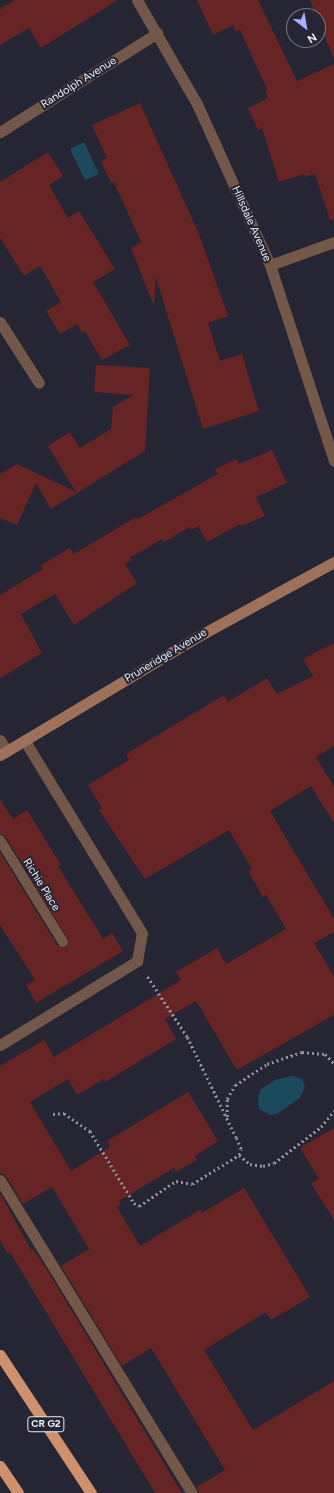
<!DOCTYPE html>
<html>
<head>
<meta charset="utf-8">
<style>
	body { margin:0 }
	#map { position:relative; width:334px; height:1493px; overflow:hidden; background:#252533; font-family:Figtree,sans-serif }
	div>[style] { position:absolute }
	.water>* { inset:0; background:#1b4a5c }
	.building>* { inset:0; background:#672425 }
	.path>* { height:2.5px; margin-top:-1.25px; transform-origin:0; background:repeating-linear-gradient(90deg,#91919d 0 2px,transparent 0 5px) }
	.service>* { height:10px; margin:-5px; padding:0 5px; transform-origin:5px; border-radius:5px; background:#735748 }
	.minor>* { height:11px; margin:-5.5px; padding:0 5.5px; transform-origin:5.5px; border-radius:5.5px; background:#735748 }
	.secondary>* { height:11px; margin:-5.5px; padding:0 5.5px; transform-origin:5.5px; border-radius:5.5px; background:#9e725a }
	.trunk>* { height:11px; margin:-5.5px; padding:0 5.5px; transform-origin:5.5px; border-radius:5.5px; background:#ce906d }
	span { translate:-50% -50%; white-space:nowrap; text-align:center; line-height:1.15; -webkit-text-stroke:4px #252533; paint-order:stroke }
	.shield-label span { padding:1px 3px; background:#252533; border:1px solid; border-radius:3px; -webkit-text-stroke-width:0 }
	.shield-label { font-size:10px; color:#ededf7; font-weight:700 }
	.street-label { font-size:11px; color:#ededf7 }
	.north { position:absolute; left:286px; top:8px; width:40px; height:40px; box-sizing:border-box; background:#252533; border:1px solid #757581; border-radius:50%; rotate:149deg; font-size:11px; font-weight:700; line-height:16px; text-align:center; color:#ededf7 }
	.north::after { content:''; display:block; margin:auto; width:14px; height:18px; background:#a5b1fc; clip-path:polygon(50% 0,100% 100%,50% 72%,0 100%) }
</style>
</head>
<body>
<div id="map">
	<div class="water">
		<div style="clip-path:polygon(84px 142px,99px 174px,85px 180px,70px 149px)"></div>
		<div style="clip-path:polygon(293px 1076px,302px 1079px,305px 1086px,300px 1098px,277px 1114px,270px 1115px,259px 1109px,258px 1096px,261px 1089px,277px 1079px)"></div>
	</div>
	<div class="building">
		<div style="clip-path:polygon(15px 0,118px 0,41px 48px,29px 28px,0 45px,0 9px)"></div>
		<div style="clip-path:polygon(197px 0,258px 0,297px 81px,334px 64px,334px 219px,330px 220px,315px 174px,305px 177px,304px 174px,279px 182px,262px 128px,258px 130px,248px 108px,268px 98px,265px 90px,267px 89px,240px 30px,236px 32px,233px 25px,213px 35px)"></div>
		<div style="clip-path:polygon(310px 0,334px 0,334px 57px,333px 57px)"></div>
		<div style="clip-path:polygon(140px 103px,199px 234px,228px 316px,208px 323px,220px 361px,242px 354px,259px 411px,203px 429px,156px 278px,154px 306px,131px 248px,141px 242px,114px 182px,111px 183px,101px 161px,107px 158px,92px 125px)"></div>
		<div style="clip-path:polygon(48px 152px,63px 176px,49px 185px,68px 218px,79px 211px,115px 269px,93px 282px,130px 345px,102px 360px,85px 331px,82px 333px,77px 324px,60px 334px,46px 311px,61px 302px,40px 266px,24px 276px,0 238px,0 182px)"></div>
		<div style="clip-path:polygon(96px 365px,150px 368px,145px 451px,51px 509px,36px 483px,17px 525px,0 518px,0 474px,17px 464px,76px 492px,48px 446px,70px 432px,80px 448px,111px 429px,113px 407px,133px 395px,94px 392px)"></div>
		<div style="clip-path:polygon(272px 450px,287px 483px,256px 497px,265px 516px,241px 526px,240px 524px,207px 542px,198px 526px,191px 530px,190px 527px,164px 542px,162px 539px,130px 558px,132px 560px,125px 564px,137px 583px,74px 625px,55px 594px,21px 614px,42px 653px,0 678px,0 595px,43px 569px,41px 565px,70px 548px,74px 554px,136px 517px,138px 519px,218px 474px,215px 469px,237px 459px,239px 464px)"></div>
		<div style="clip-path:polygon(334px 643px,334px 746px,316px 757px,334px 787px,334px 823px,311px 786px,270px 811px,334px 919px,334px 932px,314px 943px,334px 976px,334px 1015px,237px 1070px,196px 1001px,165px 1019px,176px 1039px,105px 1082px,104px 1079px,77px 1095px,68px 1079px,30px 1102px,71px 1171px,110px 1147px,107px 1141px,188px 1092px,218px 1141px,195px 1156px,197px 1160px,176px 1172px,174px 1168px,119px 1201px,121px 1205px,117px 1207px,140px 1246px,200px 1210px,202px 1213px,244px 1188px,310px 1297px,271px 1320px,266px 1312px,204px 1350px,253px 1430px,334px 1381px,334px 1493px,199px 1493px,197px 1487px,225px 1470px,151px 1348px,122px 1366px,61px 1266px,89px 1249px,52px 1187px,23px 1204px,6px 1176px,0 1173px,0 1066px,44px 1040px,54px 1057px,181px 980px,176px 972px,217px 948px,226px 964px,286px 929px,266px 895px,263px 897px,248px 871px,252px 869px,229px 830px,145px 879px,99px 810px,102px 808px,88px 785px,129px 760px,126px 754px,224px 695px,228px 702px,267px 678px,277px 694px,313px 676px,303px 659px)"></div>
		<div style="clip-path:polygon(0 800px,13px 819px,27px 810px,61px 865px,58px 866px,103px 939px,112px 933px,123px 951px,36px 1003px,26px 985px,35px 980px,0 925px,0 852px,57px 945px,66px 948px,69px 941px,6px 837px,0 834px)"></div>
		<div style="clip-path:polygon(334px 1128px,334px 1220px,311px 1183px,319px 1179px,300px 1148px)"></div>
		<div style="clip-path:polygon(0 1193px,31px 1250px,33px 1249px,49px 1273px,182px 1493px,155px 1493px,10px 1252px,8px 1254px,0 1240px)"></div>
	</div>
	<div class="path">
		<div style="left:53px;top:1114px;width:11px;rotate:-5deg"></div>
		<div style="left:64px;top:1113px;width:32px;rotate:35deg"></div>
		<div style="left:90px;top:1131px;width:84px;rotate:58.6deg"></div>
		<div style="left:134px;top:1203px;width:6px;rotate:31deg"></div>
		<div style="left:139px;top:1206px;width:45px;rotate:-34deg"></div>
		<div style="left:176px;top:1181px;width:16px;rotate:11deg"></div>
		<div style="left:192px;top:1184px;width:55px;rotate:-31.7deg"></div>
		<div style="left:239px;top:1155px;width:6px;rotate:-72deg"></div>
		<div style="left:241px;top:1149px;width:12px;rotate:-114deg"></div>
		<div style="left:236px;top:1138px;width:112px;rotate:-115.9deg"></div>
		<div style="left:187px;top:1037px;width:74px;rotate:-123.5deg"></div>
		<div style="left:227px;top:1117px;width:18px;rotate:-90deg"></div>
		<div style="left:227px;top:1099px;width:16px;rotate:-60deg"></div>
		<div style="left:235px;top:1085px;width:38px;rotate:-33deg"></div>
		<div style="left:267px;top:1064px;width:37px;rotate:-19deg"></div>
		<div style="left:302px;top:1052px;width:23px;rotate:5deg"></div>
		<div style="left:325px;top:1054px;width:13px;rotate:45deg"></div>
		<div style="left:239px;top:1155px;width:14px;rotate:39deg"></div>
		<div style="left:250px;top:1164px;width:13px;rotate:9deg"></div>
		<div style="left:263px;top:1166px;width:11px;rotate:-15deg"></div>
		<div style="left:274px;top:1163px;width:59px;rotate:-37.5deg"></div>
		<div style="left:321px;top:1127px;width:21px;rotate:-51deg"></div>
	</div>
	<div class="service">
		<div style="left:0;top:840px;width:120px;rotate:58.3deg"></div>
	</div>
	<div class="minor">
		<div style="left:137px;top:0;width:120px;rotate:60deg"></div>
		<div style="left:197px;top:104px;width:177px;rotate:65.6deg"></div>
		<div style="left:270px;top:265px;width:206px;rotate:71.9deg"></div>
		<div style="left:0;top:132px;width:186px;rotate:-32.2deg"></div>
		<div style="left:270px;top:265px;width:68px;rotate:-19.8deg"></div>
		<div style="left:0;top:322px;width:72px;rotate:57.4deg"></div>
		<div style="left:0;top:740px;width:13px;rotate:58deg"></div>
		<div style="left:0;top:1045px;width:161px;rotate:-31.5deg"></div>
		<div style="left:137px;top:961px;width:28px;rotate:-80deg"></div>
		<div style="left:142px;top:933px;width:226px;rotate:-121.4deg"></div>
		<div style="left:0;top:1180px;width:367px;rotate:58.5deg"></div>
	</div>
	<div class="secondary">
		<div style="left:0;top:755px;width:230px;rotate:-30.9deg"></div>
		<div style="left:197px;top:637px;width:156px;rotate:-28.7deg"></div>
	</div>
	<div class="trunk">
		<div style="left:0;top:1355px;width:165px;rotate:56.6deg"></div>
		<div style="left:0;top:1466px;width:32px;rotate:56deg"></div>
	</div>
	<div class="shield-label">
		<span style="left:46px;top:1424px">CR G2</span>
	</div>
	<div class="street-label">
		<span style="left:79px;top:83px;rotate:-32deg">Randolph Avenue</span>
		<span style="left:251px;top:224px;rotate:66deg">Hillsdale Avenue</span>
		<span style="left:166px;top:656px;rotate:-31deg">Pruneridge Avenue</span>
		<span style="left:41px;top:885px;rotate:58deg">Richie Place</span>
	</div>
	<div class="north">N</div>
</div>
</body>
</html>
